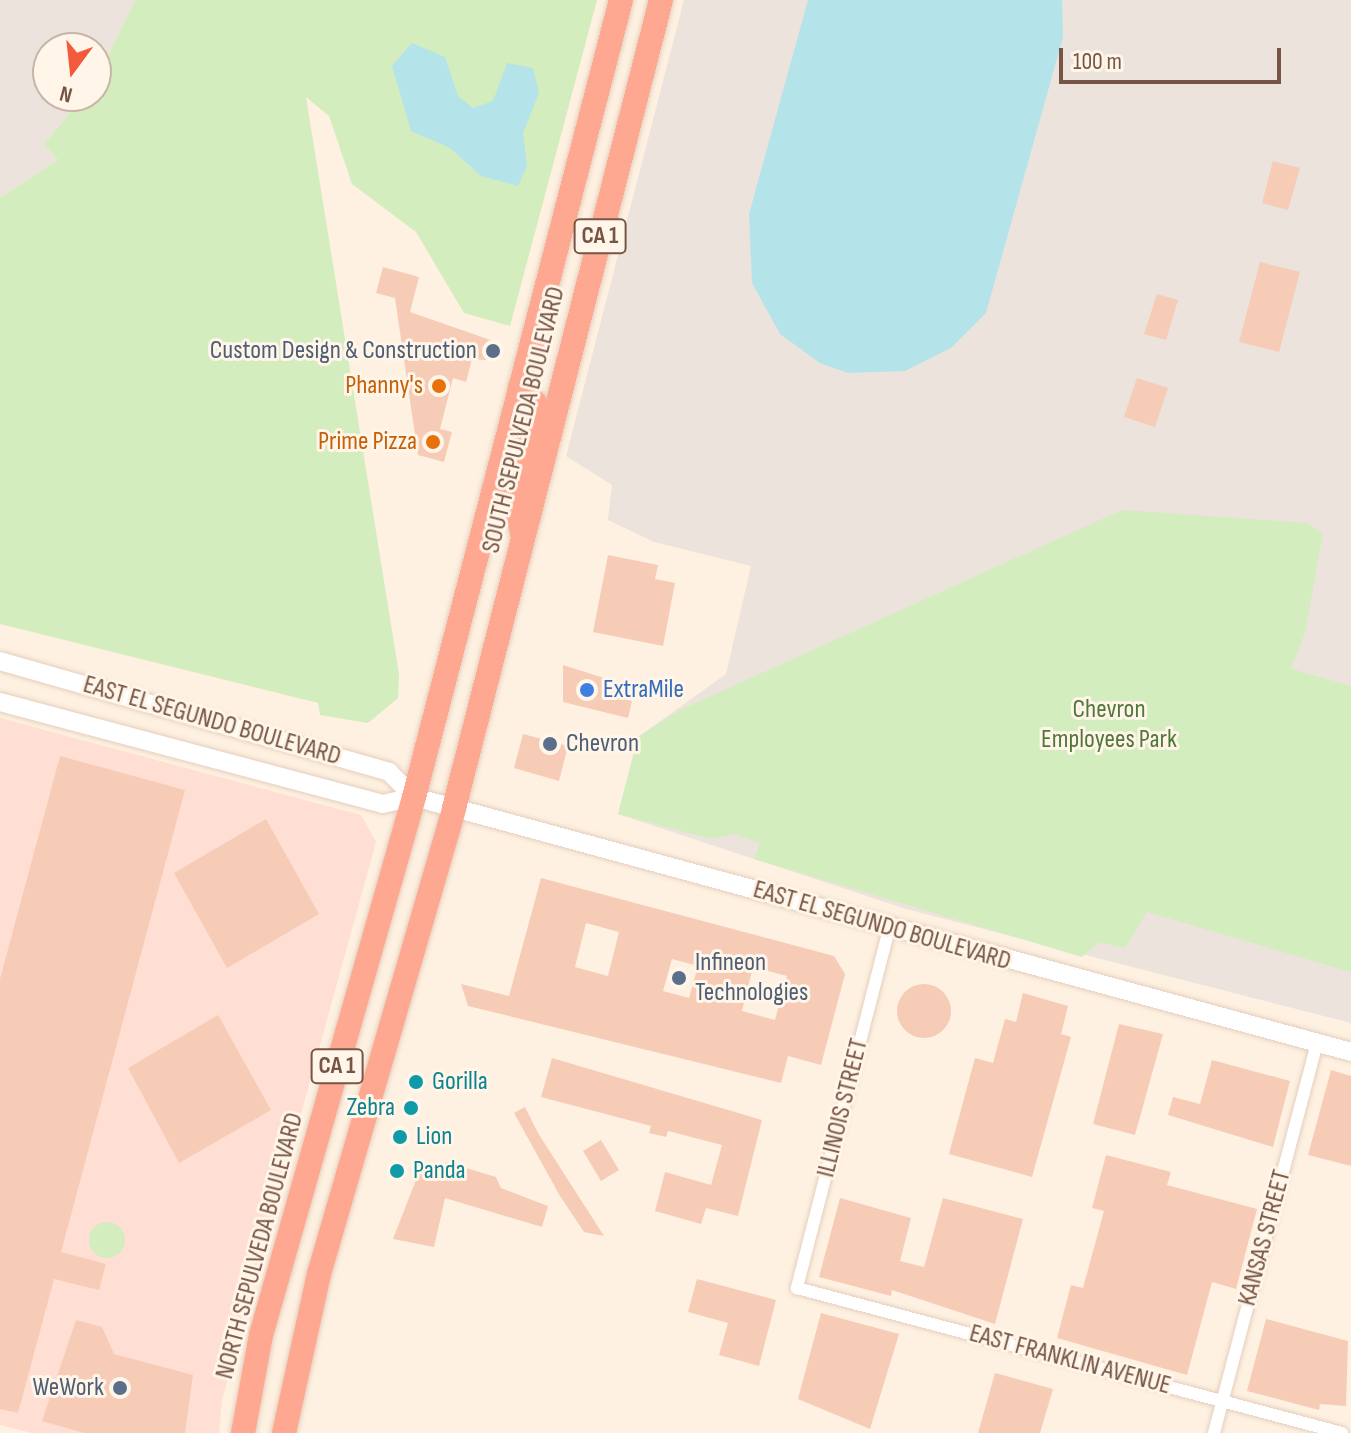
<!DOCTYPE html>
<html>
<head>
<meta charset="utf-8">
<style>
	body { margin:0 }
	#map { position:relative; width:1351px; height:1433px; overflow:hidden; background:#fef1e1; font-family:"Sofia Sans Condensed",sans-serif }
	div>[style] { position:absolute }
	.commercial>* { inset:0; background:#ffded4 }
	.industrial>* { inset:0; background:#ece3dc }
	.green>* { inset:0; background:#d3edbe }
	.round { border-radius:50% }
	.water>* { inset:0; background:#b4e4e9 }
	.building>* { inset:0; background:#f6ccb6 }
	.roads { filter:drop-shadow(0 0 2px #e5cebe) drop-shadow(0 0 2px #e5cebe) }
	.street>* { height:12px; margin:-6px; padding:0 6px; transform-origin:6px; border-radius:6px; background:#fff }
	.secondary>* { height:18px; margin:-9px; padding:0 9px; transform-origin:9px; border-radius:9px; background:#fff }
	.highway>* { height:24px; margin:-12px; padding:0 12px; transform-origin:12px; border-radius:12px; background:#fea892 }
	.dots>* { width:22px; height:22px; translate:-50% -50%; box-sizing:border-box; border:4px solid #fff5e9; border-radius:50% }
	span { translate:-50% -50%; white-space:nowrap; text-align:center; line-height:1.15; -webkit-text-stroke:6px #fff5e9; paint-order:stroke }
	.shield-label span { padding:2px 6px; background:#fff5e9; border:2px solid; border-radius:6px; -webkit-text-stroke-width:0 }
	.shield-label { font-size:24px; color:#775545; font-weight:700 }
	.service-label { font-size:26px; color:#4e5e75 }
	.right { translate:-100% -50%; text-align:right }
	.left { translate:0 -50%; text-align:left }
	.food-label { font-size:26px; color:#c56008 }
	.street-label { font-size:26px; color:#775545 }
	.shop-label { font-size:26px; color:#366cbe }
	.park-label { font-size:26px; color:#50783a }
	.culture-label { font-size:26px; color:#0d838f }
	.north { position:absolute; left:32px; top:32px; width:80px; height:80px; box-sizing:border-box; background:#fff5e9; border:2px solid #c9b5a7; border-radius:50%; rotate:195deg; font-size:22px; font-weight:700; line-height:32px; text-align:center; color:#775545 }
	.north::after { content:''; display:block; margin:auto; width:28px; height:36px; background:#f35a3b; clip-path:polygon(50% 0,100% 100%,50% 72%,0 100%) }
	.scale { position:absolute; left:1059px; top:48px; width:222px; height:36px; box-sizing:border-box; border:4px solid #775545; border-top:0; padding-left:10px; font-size:24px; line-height:28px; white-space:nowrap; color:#775545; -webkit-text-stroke:6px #fff5e9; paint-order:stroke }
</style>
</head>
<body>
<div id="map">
	<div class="commercial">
		<div style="clip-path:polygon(0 718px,361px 815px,376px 842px,222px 1400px,219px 1433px,32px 1433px,0 1425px)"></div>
	</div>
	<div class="industrial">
		<div style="clip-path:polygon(0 0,135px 0,96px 80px,96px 48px,48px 48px,48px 96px,84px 96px,44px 144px,58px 160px,0 198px)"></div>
		<div style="clip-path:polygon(684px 0,1351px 0,1351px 1023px,906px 909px,618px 814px,638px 737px,726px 674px,751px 566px,654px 542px,608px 520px,612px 485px,566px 456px)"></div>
	</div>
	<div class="green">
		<div style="clip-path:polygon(135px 0,597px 0,510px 326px,464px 313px,416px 232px,352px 184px,329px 116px,306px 97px,399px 674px,398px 698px,368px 723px,320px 715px,318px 703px,0 624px,0 198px,58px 160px,44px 144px,84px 96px,96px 96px,96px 80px)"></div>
		<div style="clip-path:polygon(1122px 510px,1307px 523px,1323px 533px,1305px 633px,1291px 669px,1351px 686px,1351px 972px,1147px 912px,1125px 948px,1100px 942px,1082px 957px,754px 859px,760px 843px,734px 834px,711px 839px,618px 814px,638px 737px,678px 711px)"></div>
		<div class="round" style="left:89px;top:1222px;width:36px;height:36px"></div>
	</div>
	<div class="water">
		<div style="clip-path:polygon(808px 0,1062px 0,1063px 37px,986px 313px,951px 348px,905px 371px,848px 373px,820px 363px,780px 334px,752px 283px,749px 214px)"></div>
		<div style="clip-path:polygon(412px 43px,445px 57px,458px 96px,473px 108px,493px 101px,507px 63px,533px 68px,539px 93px,523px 133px,527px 166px,518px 186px,481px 176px,450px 148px,411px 131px,392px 66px)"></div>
	</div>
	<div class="building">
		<div style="clip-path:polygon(1273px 161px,1300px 168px,1288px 210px,1262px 203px)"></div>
		<div style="clip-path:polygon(1260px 262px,1300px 272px,1279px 352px,1239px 342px)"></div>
		<div style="clip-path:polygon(383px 267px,419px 277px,410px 312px,502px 344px,498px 361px,472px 359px,466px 382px,453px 378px,440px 429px,452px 432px,444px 462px,418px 455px,395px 298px,376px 293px)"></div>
		<div style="clip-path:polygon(1157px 294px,1178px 300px,1166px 340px,1144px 334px)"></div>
		<div style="clip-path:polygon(1137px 378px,1168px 388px,1155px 427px,1124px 417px)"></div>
		<div style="clip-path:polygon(608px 555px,658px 565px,655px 579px,675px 583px,663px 646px,593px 632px)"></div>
		<div style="clip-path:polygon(563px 665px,623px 684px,623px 699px,632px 701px,628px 718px,563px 702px)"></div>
		<div style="clip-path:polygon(523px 734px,568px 746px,559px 781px,514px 768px)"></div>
		<div style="clip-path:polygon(60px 756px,185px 790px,61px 1252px,106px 1264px,99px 1290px,54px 1279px,18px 1413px,0 1409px,0 979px)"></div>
		<div style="clip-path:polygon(266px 819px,319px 914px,227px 968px,174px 873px)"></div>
		<div style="clip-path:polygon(evenodd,541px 878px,834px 956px,845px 974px,821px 1065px,788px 1056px,781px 1083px,468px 1006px,461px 984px,509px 996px,541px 878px,586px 923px,619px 932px,608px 976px,575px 967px,586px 923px,541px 878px,672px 959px,698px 966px,689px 998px,663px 991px,672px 959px,541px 878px,753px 967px,787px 976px,775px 1020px,742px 1011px,753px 967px)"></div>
		<div class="round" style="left:897px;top:984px;width:54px;height:54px"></div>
		<div style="clip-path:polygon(1023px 993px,1068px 1006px,1061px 1034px,1071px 1037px,1032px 1177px,949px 1154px,975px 1058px,993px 1063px,1005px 1019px,1016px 1022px)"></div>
		<div style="clip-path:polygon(218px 1015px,271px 1110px,179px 1163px,128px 1068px)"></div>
		<div style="clip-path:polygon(1119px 1024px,1163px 1034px,1135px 1135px,1093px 1124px)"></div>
		<div style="clip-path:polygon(552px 1058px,762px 1120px,738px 1216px,706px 1208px,701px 1224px,655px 1211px,665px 1172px,711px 1185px,722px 1145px,668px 1131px,666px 1137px,649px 1133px,651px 1126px,541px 1097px)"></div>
		<div style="clip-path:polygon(1212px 1060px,1290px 1081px,1273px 1147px,1168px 1115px,1173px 1097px,1200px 1104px)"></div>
		<div style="clip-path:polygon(1331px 1070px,1351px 1076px,1351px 1166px,1308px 1155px)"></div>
		<div style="clip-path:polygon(525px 1107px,538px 1133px,604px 1236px,584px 1232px,560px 1196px,514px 1113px)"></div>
		<div style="clip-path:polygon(601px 1140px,619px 1170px,601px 1181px,583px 1151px)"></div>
		<div style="clip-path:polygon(1106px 1155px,1171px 1172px,1167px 1185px,1257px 1209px,1236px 1289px,1212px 1282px,1187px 1375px,1057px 1338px,1071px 1285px,1083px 1288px,1104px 1211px,1092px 1208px)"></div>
		<div style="clip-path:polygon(446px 1162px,496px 1177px,501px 1188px,548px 1206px,542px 1227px,445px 1198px,434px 1247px,393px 1239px,419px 1172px,436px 1175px)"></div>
		<div style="clip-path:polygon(840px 1198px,911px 1218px,900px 1261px,924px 1267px,943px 1198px,1023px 1219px,995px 1324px,892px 1290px,891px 1296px,819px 1277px)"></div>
		<div style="clip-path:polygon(697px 1279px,776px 1300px,759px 1366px,719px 1355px,728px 1323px,688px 1312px)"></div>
		<div style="clip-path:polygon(821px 1313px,899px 1334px,870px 1429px,798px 1399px)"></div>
		<div style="clip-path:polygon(1266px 1319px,1348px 1341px,1346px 1406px,1320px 1404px,1319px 1410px,1247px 1391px)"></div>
		<div style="clip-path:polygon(76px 1320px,102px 1327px,114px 1354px,193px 1375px,185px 1433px,84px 1433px,42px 1421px)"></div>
		<div style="clip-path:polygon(995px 1373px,1053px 1389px,1040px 1433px,978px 1433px)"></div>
	</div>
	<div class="roads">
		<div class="street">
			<div style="left:889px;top:929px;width:371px;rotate:104.4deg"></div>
			<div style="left:797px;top:1288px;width:564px;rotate:14.9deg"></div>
			<div style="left:1214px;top:1433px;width:403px;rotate:-75.2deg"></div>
		</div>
		<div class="secondary">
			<div style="left:0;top:661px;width:405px;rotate:15.9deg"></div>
			<div style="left:389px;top:772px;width:35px;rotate:45deg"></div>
			<div style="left:0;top:702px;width:396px;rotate:14.9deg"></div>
			<div style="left:383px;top:804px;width:32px;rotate:-13deg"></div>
			<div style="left:414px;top:797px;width:971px;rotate:15.22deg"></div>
		</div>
		<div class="highway">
			<div style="left:520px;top:387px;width:22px;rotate:47deg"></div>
			<div style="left:535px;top:403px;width:96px;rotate:102deg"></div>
			<div style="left:515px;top:497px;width:38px;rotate:79deg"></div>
			<div style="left:243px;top:1433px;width:100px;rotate:-79.6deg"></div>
			<div style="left:261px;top:1335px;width:559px;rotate:-74.12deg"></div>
			<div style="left:414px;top:797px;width:823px;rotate:-75.44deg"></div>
			<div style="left:284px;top:1433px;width:163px;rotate:-77.6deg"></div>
			<div style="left:319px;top:1274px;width:485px;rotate:-73.8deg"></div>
			<div style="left:454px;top:808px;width:834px;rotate:-75.63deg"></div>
		</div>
	</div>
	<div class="dots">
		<div style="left:493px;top:351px;background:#5c6f8a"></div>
		<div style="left:439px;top:386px;background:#e8710a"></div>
		<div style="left:433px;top:442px;background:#e8710a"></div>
		<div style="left:587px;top:690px;background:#3f7fe0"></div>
		<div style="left:550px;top:744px;background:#5c6f8a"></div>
		<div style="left:679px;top:978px;background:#5c6f8a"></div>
		<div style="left:416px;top:1082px;background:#0f9aa8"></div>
		<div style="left:411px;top:1108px;background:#0f9aa8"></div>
		<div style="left:400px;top:1137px;background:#0f9aa8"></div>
		<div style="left:397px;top:1171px;background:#0f9aa8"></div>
		<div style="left:120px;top:1388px;background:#5c6f8a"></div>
	</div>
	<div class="shield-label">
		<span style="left:600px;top:236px">CA 1</span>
		<span style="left:337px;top:1066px">CA 1</span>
	</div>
	<div class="service-label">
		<span class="right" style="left:477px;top:351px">Custom Design &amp; Construction</span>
		<span class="left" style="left:566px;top:744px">Chevron</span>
		<span class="left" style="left:695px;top:978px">Infineon<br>Technologies</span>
		<span class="right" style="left:104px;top:1388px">WeWork</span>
	</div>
	<div class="food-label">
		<span class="right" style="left:423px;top:386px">Phanny's</span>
		<span class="right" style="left:417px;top:442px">Prime Pizza</span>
	</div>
	<div class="street-label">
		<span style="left:524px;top:420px;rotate:-76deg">SOUTH SEPULVEDA BOULEVARD</span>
		<span style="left:212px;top:721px;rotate:16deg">EAST EL SEGUNDO BOULEVARD</span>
		<span style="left:882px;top:926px;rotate:16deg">EAST EL SEGUNDO BOULEVARD</span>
		<span style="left:843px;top:1108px;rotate:-76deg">ILLINOIS STREET</span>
		<span style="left:1265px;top:1238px;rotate:-75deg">KANSAS STREET</span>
		<span style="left:260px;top:1246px;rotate:-75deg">NORTH SEPULVEDA BOULEVARD</span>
		<span style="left:1070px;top:1360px;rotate:15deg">EAST FRANKLIN AVENUE</span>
	</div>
	<div class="shop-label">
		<span class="left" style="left:603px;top:690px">ExtraMile</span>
	</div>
	<div class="park-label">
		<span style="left:1109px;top:725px">Chevron<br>Employees Park</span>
	</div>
	<div class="culture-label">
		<span class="left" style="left:432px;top:1082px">Gorilla</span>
		<span class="right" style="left:395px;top:1108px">Zebra</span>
		<span class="left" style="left:416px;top:1137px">Lion</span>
		<span class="left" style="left:413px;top:1171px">Panda</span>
	</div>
	<div class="north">N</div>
	<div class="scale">100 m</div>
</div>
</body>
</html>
